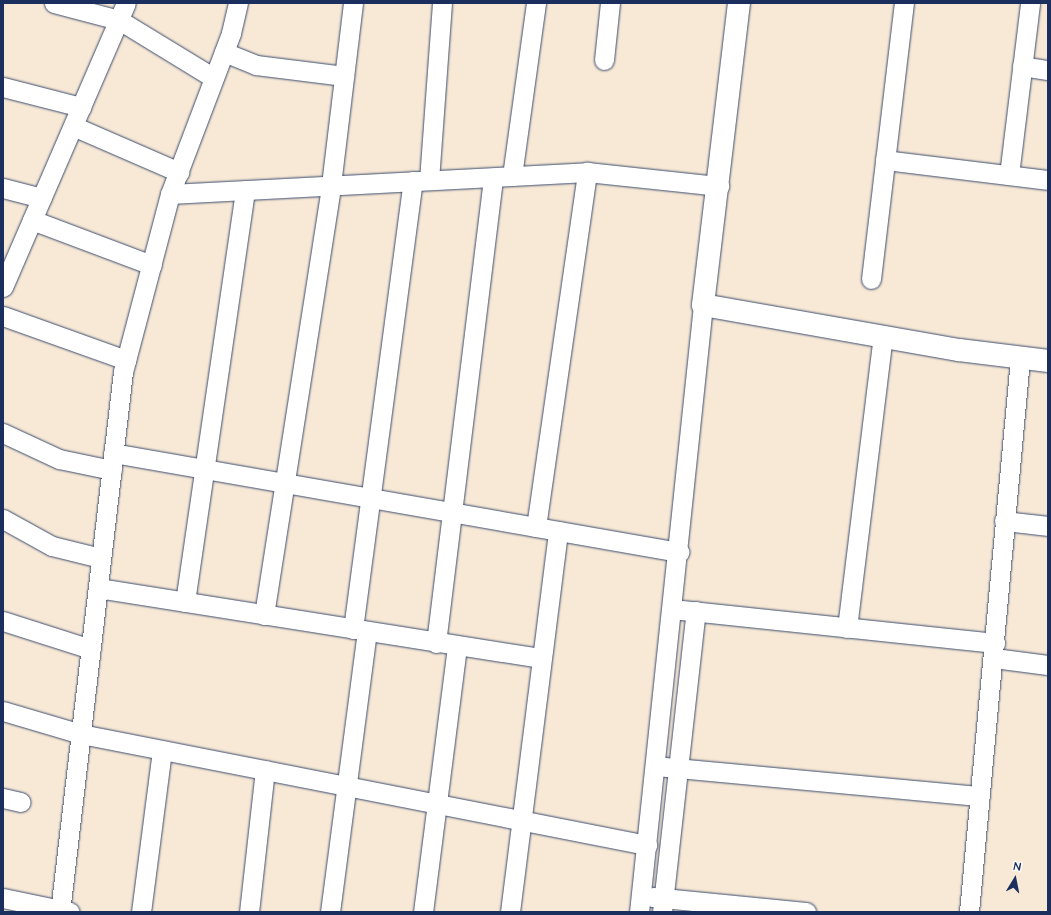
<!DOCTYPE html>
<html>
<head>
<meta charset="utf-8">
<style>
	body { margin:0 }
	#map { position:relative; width:1051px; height:915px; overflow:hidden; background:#f7e9d5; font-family:"Architects Daughter",sans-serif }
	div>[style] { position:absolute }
	.roads { filter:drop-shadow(0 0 1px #3c4b70) drop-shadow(0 0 1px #3c4b70) }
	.minor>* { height:19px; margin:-9.5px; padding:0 9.5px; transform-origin:9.5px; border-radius:9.5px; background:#fff }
	.tertiary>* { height:22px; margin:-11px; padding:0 11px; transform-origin:11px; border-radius:11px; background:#fff }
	span { translate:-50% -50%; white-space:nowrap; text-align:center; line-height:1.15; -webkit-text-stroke:3px #fdfcf7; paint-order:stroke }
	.frame { position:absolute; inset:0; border:4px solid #1b2f5e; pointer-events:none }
	.north { position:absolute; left:995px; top:859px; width:40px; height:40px; -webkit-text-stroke:3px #fdfcf7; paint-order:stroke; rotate:10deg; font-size:11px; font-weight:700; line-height:16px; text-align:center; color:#1b2f5e }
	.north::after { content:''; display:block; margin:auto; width:14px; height:18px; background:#1b2f5e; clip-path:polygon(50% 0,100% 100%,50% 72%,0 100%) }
</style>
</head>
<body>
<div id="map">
	<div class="roads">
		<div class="minor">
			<div style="left:54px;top:3px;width:67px;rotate:14.7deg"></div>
			<div style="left:119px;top:20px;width:111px;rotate:31.4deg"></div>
			<div style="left:224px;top:52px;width:35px;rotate:22deg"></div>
			<div style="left:256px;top:65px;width:89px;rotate:7.1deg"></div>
			<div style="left:604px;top:60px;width:57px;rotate:-84deg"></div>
			<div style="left:1022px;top:66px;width:26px;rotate:9deg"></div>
			<div style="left:3px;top:87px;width:81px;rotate:14.4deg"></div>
			<div style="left:73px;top:126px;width:116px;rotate:23.5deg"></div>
			<div style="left:885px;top:160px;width:164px;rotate:7deg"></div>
			<div style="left:1009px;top:175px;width:173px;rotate:-83deg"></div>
			<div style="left:512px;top:176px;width:175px;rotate:-82.1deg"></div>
			<div style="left:429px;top:180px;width:177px;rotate:-85.8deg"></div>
			<div style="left:3px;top:188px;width:40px;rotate:14.4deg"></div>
			<div style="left:170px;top:194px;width:418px;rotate:-3deg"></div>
			<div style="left:587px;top:172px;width:133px;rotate:6.1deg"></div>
			<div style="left:32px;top:220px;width:128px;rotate:20.6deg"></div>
			<div style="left:871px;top:279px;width:278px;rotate:-83.2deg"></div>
			<div style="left:3px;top:287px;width:309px;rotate:-66.6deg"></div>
			<div style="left:3px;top:316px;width:131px;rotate:19.7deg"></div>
			<div style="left:3px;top:433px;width:62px;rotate:24.9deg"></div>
			<div style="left:59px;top:459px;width:54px;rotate:11.7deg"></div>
			<div style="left:113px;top:453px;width:575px;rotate:9.92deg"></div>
			<div style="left:3px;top:519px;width:56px;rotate:28.9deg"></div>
			<div style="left:52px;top:546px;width:50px;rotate:13.8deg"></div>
			<div style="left:1004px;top:521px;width:44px;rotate:6.5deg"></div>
			<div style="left:536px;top:527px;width:359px;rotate:-81.8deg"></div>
			<div style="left:98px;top:588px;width:449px;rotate:9deg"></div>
			<div style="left:185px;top:602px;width:416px;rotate:-81.7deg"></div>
			<div style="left:672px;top:609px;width:325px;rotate:6deg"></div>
			<div style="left:264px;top:615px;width:435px;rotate:-81.1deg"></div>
			<div style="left:331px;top:185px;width:183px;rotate:-83.1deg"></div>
			<div style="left:3px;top:621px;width:92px;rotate:17.7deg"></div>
			<div style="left:847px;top:628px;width:295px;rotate:-83deg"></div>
			<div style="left:353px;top:629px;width:452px;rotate:-82.4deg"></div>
			<div style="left:436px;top:643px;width:469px;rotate:-83deg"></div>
			<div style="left:994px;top:658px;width:54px;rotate:7.4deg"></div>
			<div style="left:3px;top:711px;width:81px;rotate:16.4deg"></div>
			<div style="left:81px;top:734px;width:577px;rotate:11.1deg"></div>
			<div style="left:655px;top:766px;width:326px;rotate:5.3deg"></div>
			<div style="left:3px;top:798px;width:18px;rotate:13deg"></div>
			<div style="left:652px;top:897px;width:155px;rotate:5.6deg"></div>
			<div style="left:3px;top:898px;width:68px;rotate:11.8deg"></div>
			<div style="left:60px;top:912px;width:544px;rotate:-83.35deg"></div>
			<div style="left:123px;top:372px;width:184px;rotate:-75.2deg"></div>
			<div style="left:170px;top:194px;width:172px;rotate:-69.2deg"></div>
			<div style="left:231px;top:33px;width:31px;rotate:-77deg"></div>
			<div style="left:141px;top:912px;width:163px;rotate:-82.6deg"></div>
			<div style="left:249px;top:912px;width:143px;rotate:-83.6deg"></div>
			<div style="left:330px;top:912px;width:282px;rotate:-82.5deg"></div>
			<div style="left:423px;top:912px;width:268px;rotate:-82.7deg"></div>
			<div style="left:510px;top:912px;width:384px;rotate:-82.8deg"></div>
			<div style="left:639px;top:912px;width:610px;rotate:-83.98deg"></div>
			<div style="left:662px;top:912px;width:303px;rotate:-83.6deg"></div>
			<div style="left:969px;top:912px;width:555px;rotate:-84.73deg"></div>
		</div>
		<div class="tertiary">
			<div style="left:739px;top:3px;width:304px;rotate:96.8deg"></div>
			<div style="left:703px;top:305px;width:260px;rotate:10deg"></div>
			<div style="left:959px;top:350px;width:90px;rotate:7deg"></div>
		</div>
	</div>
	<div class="frame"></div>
	<div class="north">N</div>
</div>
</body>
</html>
